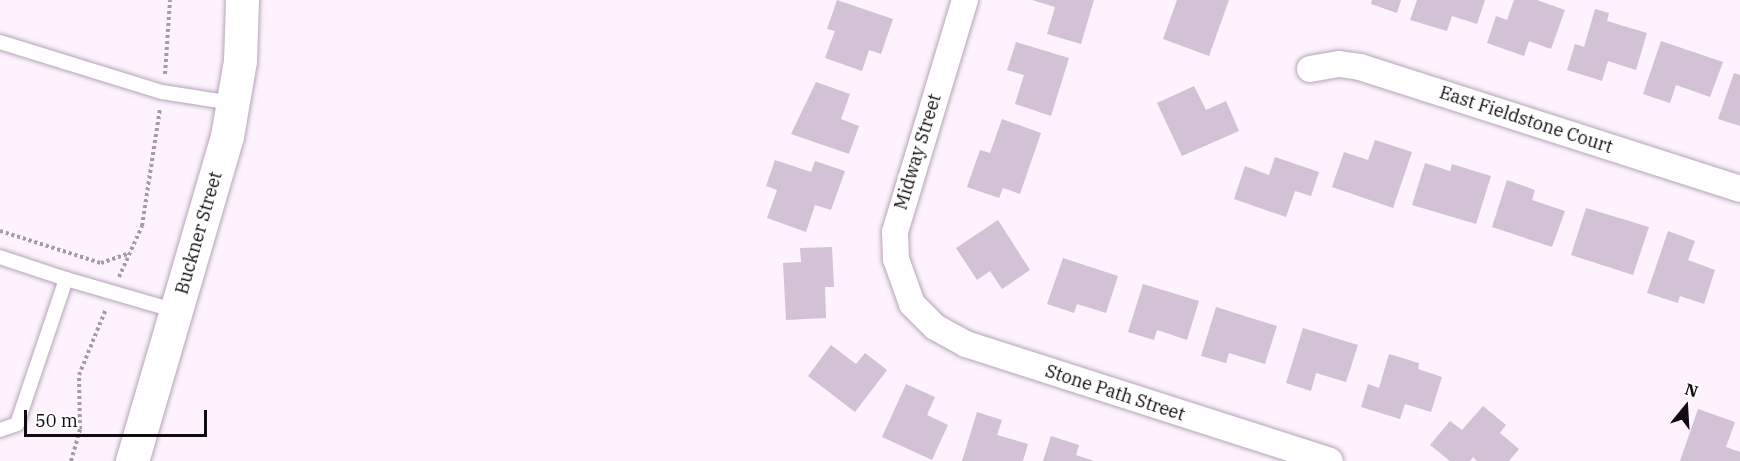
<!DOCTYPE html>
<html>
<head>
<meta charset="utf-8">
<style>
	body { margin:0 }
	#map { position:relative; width:1740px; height:461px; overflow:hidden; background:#fdf2fe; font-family:"IBM Plex Serif",serif }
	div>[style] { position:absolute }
	.building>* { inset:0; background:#d3c1d5 }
	.path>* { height:4px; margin-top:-2px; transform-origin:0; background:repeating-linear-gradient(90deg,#a49ba5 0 3px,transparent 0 6px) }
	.roads { filter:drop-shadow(0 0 2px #b5a4b7) drop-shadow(0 0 2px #b5a4b7) }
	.lane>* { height:14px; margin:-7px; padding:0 7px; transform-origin:7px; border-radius:7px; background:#fff }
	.street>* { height:26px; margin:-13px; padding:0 13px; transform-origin:13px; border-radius:13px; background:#fff }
	.secondary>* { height:33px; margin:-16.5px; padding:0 16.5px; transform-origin:16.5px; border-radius:16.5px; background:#fff }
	span { translate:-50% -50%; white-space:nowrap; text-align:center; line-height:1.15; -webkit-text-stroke:6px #fff; paint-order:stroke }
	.street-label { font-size:18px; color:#100a11 }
	.north { position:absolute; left:1656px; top:377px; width:60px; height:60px; -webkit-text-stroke:4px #fff; paint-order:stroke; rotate:18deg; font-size:16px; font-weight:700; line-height:24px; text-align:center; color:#100a11 }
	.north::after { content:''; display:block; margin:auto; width:21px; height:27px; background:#100a11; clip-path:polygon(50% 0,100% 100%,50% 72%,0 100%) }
	.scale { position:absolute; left:24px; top:410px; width:183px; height:27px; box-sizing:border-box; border:3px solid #100a11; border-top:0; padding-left:8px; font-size:18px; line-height:21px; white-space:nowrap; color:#100a11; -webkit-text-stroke:4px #fff; paint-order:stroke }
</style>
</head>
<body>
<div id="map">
	<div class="building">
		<div style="clip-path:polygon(837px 0,893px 19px,881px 54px,869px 50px,862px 71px,825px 58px,835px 31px,827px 29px)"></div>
		<div style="clip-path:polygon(1032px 0,1094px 0,1081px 44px,1047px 34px,1055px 7px)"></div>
		<div style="clip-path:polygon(1177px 0,1229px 0,1209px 56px,1163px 39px)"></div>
		<div style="clip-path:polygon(1372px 0,1401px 0,1397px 13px,1371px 4px)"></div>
		<div style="clip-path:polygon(1417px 0,1485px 0,1477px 24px,1452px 16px,1447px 31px,1410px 20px)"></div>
		<div style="clip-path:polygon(1514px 0,1537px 0,1565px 10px,1551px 49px,1529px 41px,1524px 56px,1487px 43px,1496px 16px,1507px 20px)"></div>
		<div style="clip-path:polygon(1595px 9px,1609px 13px,1607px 21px,1647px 33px,1636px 70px,1608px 61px,1602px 81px,1567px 70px,1575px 44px,1584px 47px)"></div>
		<div style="clip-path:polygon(1661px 41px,1723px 62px,1710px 97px,1676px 85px,1670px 103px,1643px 94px)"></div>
		<div style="clip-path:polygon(1016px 42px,1069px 58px,1051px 116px,1015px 104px,1024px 75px,1007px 70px)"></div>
		<div style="clip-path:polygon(1734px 73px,1740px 75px,1740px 126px,1718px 119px)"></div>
		<div style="clip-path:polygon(816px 82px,850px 94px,841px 119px,859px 126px,849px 154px,791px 134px)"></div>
		<div style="clip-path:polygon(1194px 86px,1206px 110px,1226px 101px,1239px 131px,1182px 156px,1157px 103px)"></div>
		<div style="clip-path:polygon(1002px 119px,1041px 133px,1020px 194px,1003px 188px,999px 198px,967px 187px,980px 150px,990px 153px)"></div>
		<div style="clip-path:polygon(1375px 140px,1412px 152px,1393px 208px,1332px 187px,1344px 152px,1368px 160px)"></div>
		<div style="clip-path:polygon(1275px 157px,1319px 172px,1311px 196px,1295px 191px,1286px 217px,1234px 199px,1245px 166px,1269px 175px)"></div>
		<div style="clip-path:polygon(775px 160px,811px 172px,815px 161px,845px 171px,831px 210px,815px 205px,806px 232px,767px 218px,777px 190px,766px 186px)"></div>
		<div style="clip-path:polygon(1425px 163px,1450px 171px,1452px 164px,1491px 176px,1476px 224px,1412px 205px)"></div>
		<div style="clip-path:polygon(1507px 180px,1535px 190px,1532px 200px,1565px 211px,1552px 247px,1492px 227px)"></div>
		<div style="clip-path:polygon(1586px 208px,1649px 227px,1633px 275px,1571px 255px)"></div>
		<div style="clip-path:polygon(998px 220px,1030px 270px,1002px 289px,990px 271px,977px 280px,956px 248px)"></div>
		<div style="clip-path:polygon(1668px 231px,1695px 241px,1688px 260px,1715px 270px,1704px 304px,1680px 296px,1678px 303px,1647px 293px)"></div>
		<div style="clip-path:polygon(832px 247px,834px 287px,825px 287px,826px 318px,786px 320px,783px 263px,801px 262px,800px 248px)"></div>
		<div style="clip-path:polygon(1063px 258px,1118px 276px,1106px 313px,1077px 304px,1074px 313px,1047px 304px)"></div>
		<div style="clip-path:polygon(1143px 284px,1199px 301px,1187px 340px,1157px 330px,1154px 340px,1128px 332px)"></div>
		<div style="clip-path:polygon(1216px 307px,1277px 326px,1265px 364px,1229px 353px,1226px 363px,1201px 356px)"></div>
		<div style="clip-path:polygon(1303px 328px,1358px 345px,1346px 382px,1316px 373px,1311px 391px,1286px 383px)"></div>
		<div style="clip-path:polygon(831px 345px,856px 364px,865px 353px,887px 370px,855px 412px,808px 376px)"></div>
		<div style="clip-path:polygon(1389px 354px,1419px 363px,1418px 369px,1442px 377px,1431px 412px,1405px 404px,1400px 419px,1361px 407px,1368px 384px,1379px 388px)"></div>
		<div style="clip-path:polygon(906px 384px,935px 397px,927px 415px,948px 425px,932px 460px,882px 437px)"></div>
		<div style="clip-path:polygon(1483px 406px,1506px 425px,1500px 433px,1519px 449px,1509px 461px,1477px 461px,1473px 457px,1470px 461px,1450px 461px,1430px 445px,1450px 421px,1462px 430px)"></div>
		<div style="clip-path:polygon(1698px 409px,1735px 422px,1726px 447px,1740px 452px,1740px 461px,1680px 461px)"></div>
		<div style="clip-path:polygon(977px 412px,1002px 420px,997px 435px,1028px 444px,1023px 461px,962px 461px)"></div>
		<div style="clip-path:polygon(1051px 436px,1079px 445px,1076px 455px,1094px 461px,1043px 461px)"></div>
	</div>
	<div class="path">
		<div style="left:165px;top:74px;width:74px;rotate:-86.1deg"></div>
		<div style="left:0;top:231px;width:106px;rotate:17.6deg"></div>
		<div style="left:101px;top:263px;width:31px;rotate:-19deg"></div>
		<div style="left:119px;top:277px;width:56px;rotate:-65.7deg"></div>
		<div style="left:142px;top:226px;width:119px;rotate:-81.3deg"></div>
		<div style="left:71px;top:461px;width:33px;rotate:-74deg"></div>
		<div style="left:80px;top:429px;width:54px;rotate:-91.1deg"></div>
		<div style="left:79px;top:375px;width:71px;rotate:-67.8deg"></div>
	</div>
	<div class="roads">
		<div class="lane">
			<div style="left:0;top:42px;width:170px;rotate:17.2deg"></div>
			<div style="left:162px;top:92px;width:71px;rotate:8.9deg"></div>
			<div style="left:0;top:257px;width:70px;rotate:18.4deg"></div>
			<div style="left:0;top:430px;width:18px;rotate:-19deg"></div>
			<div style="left:17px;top:424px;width:153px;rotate:-71.3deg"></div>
			<div style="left:66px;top:279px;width:115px;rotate:16.2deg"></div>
		</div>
		<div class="street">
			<div style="left:965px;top:0;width:242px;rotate:106.8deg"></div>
			<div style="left:895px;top:232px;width:27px;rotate:88deg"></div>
			<div style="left:896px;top:259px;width:48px;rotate:70.4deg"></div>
			<div style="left:912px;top:304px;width:33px;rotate:45deg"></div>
			<div style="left:935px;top:327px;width:35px;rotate:29deg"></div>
			<div style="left:966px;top:344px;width:382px;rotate:17.8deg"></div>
			<div style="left:1310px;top:69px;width:29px;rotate:-10deg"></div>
			<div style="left:1339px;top:64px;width:21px;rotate:8deg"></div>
			<div style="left:1360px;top:67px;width:399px;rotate:17.8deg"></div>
		</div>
		<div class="secondary">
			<div style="left:132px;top:461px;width:339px;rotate:-73.7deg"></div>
			<div style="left:227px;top:136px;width:76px;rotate:-80.2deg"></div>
			<div style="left:240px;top:61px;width:61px;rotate:-88.1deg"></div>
		</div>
	</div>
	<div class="street-label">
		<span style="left:1526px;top:120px;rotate:18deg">East Fieldstone Court</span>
		<span style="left:918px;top:152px;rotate:-73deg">Midway Street</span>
		<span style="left:199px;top:233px;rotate:-74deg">Buckner Street</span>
		<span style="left:1115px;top:393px;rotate:18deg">Stone Path Street</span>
	</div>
	<div class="north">N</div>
	<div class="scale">50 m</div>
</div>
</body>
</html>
